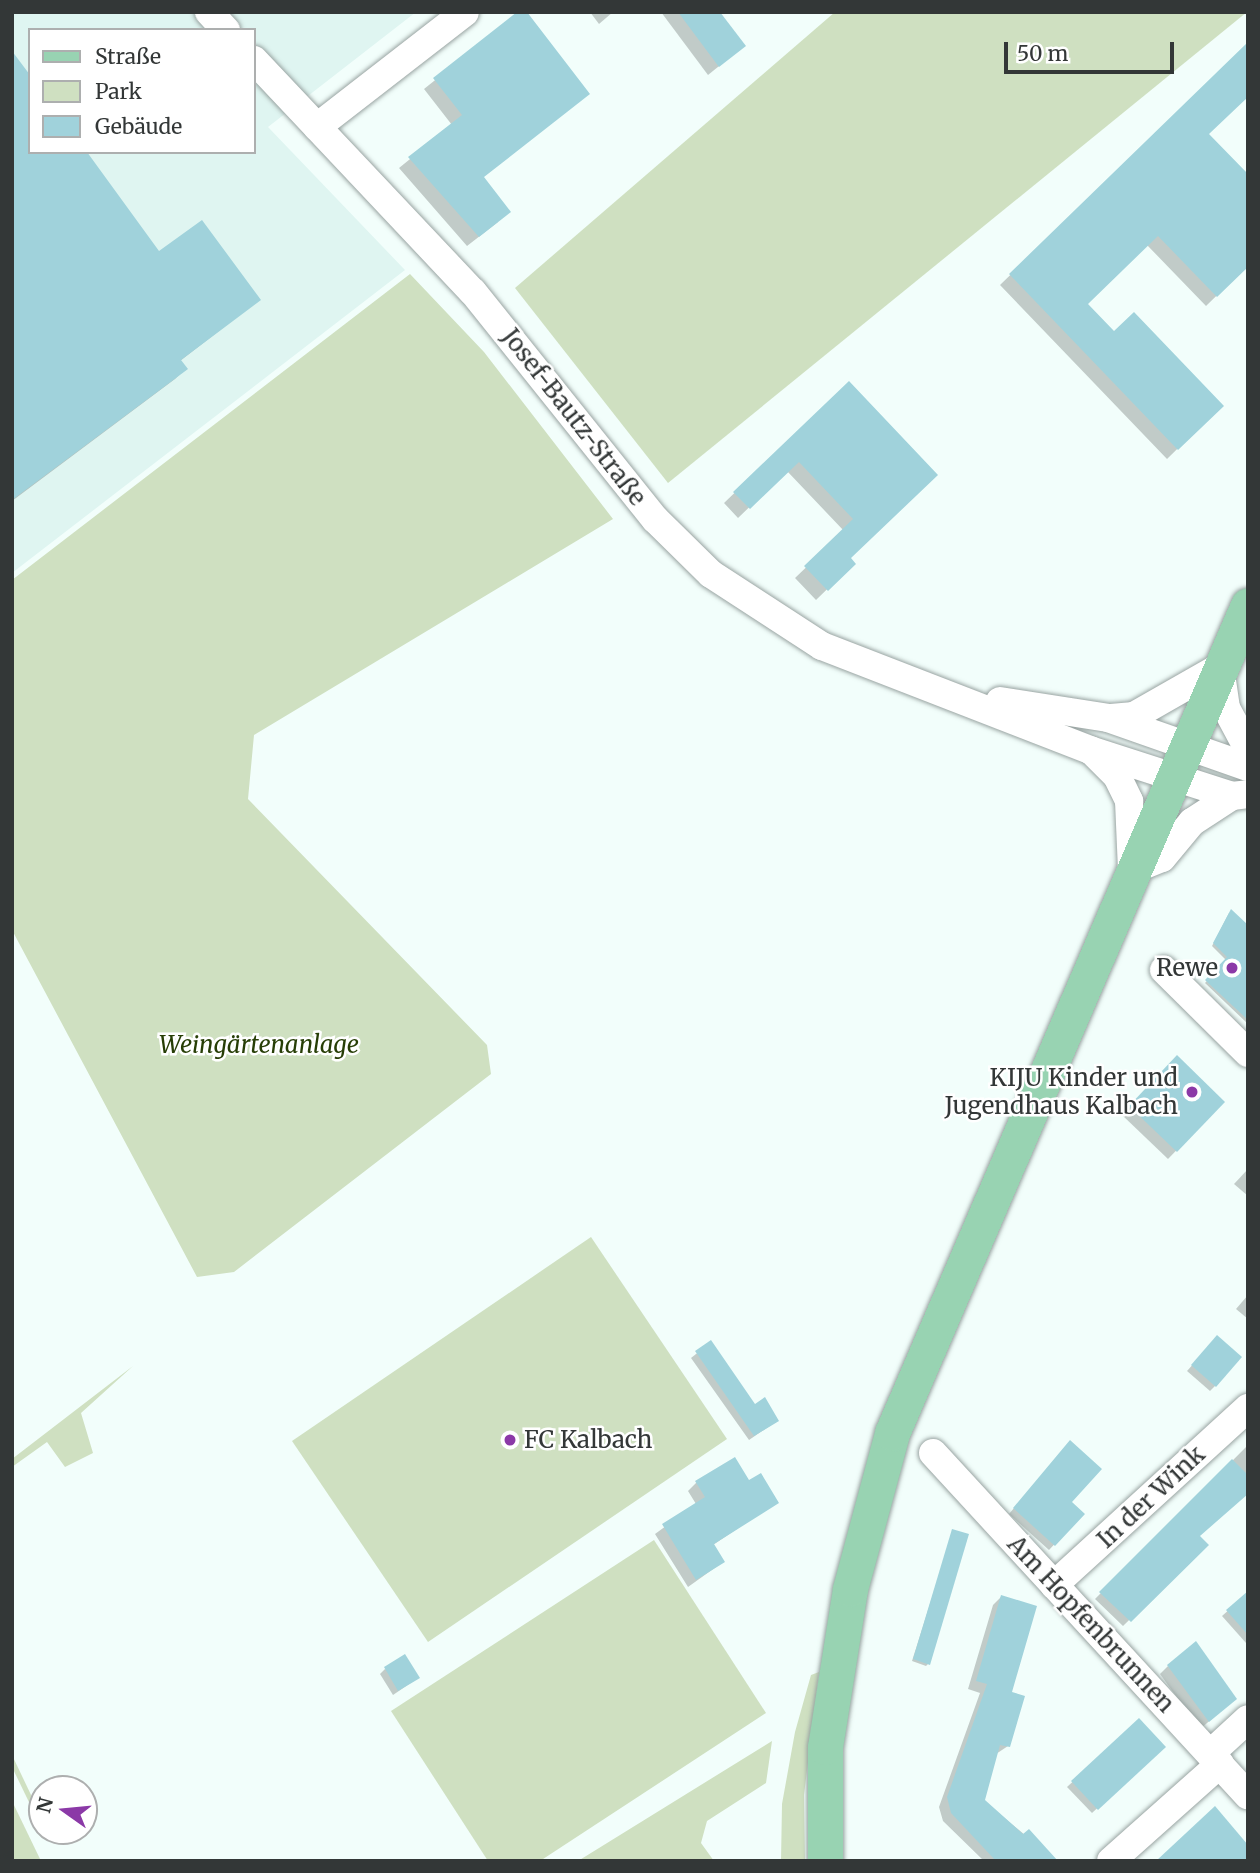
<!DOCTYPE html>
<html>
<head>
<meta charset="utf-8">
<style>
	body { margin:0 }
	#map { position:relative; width:1260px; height:1873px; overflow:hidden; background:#f2fefb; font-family:Merriweather,serif }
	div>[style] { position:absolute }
	.built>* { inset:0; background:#dff5f1 }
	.green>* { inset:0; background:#cfe0c1 }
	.shadow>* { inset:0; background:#0003 }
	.building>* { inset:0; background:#a0d2db }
	.roads { filter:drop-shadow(0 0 2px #99a4a2) drop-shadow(0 0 2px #99a4a2) }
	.minor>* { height:28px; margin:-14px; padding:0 14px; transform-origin:14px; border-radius:14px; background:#fff }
	.major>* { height:35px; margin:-17.5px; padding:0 17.5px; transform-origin:17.5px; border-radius:17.5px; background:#98d3b2 }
	.dots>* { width:19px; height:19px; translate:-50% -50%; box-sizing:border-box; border:4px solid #fff; border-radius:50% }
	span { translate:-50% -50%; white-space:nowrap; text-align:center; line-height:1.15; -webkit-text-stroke:5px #fff; paint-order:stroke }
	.street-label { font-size:24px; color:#333737 }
	.poi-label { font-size:24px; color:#333737 }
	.right { translate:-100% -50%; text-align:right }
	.left { translate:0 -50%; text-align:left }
	.park-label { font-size:24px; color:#273e06; font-style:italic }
	.frame { position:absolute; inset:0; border:14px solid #333737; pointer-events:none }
	.legend { position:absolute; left:28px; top:28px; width:228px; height:126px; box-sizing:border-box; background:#fff; border:2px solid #adafaf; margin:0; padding:9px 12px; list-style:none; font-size:21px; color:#333737 }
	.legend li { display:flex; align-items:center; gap:14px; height:35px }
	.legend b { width:35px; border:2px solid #adafaf }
	.north { position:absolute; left:28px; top:1775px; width:70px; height:70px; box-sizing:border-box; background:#fff; border:2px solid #adafaf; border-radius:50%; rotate:285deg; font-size:19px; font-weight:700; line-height:28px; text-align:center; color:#333737 }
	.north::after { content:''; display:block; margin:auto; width:24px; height:32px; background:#8b39a7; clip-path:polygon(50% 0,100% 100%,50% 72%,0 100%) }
	.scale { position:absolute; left:1004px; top:42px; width:170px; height:32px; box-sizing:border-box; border:4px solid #333737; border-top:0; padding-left:9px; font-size:21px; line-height:24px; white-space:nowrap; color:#333737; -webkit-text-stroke:5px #fff; paint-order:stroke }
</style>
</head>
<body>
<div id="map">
	<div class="built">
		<div style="clip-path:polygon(evenodd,12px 12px,416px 12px,268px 127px,405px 270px,12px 573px,12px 12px,30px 30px,254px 30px,254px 152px,30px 152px,30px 30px)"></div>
	</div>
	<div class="green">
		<div style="clip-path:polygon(835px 12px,1247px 12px,668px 483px,515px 288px)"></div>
		<div style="clip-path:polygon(410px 274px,484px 352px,613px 519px,254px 735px,248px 799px,487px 1045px,491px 1074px,234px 1272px,197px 1277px,12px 930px,12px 580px)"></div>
		<div style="clip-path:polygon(591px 1237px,727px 1439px,428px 1642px,292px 1441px)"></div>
		<div style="clip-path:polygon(133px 1366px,81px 1413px,93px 1453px,65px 1467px,47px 1442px,12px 1467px,12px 1459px)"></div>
		<div style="clip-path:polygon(654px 1540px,766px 1713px,540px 1861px,488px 1861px,391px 1711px)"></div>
		<div style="clip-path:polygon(819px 1672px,804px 1795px,805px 1861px,781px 1861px,782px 1804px,795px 1732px,811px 1675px)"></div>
		<div style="clip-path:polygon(772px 1741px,766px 1783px,707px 1821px,701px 1843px,714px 1861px,578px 1861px)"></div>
		<div style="clip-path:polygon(12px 1755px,42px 1818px,42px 1829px,12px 1767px)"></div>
		<div style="clip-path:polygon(12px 1801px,41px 1861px,12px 1861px)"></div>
	</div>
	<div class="shadow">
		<div style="clip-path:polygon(520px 12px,483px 178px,498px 222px,467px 246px,399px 168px,452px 125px,424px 89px)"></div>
		<div style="clip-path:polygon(590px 12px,613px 12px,599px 24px)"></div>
		<div style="clip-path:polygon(661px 12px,718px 12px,744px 46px,708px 75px)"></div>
		<div style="clip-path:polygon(1248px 44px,1207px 134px,1248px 265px,1206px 306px,1147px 245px,1085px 304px,1114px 333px,1221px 406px,1167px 459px,1000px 285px)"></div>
		<div style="clip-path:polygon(12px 54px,30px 152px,159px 254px,259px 300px,180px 361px,186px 368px,175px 379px,12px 501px)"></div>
		<div style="clip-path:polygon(849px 383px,936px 475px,848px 559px,853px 564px,816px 600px,795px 578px,844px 531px,787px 471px,738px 518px,724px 503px)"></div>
		<div style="clip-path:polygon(1229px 913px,1248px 927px,1248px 1024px,1205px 983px,1226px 960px,1212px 946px)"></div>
		<div style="clip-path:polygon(1177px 1058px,1223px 1102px,1168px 1159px,1122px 1115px)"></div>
		<div style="clip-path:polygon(1248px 1169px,1248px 1196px,1234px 1184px)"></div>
		<div style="clip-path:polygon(1248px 1295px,1248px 1319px,1236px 1309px)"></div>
		<div style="clip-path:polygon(711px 1342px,755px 1406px,777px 1421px,749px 1440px,691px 1358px)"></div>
		<div style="clip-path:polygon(1212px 1343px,1215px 1386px,1210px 1391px,1187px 1371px)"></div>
		<div style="clip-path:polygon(1248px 1445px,1248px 1491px,1198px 1536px,1206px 1545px,1123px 1626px,1095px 1599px)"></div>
		<div style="clip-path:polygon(1065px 1447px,1070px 1502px,1083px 1514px,1049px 1550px,1009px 1514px)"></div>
		<div style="clip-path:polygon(749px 1482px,777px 1502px,713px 1545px,723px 1562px,688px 1587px,655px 1534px,696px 1504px,688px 1491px,696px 1483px)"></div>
		<div style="clip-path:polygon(953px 1531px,928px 1664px,926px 1666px,912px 1661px)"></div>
		<div style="clip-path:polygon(1248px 1593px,1248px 1641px,1246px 1643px,1222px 1616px)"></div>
		<div style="clip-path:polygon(1001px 1597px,1008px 1746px,996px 1754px,983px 1800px,1056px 1861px,984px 1861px,943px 1821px,939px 1807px,980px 1693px,968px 1689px,993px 1605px)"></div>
		<div style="clip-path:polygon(1168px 1666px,1226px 1707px,1200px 1729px,1160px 1674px)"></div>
		<div style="clip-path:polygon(385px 1669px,418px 1678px,393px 1695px,380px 1674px)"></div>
		<div style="clip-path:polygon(1139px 1720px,1164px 1747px,1092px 1813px,1067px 1787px)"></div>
	</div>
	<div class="building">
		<div style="clip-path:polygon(517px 12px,527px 12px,590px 94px,484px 177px,511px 212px,479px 237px,408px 157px,462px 115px,433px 78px)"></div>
		<div style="clip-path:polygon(678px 12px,720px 12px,746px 46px,719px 67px)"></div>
		<div style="clip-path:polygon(1248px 42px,1248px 97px,1209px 134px,1248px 174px,1248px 267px,1217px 297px,1158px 236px,1088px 304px,1114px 331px,1134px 312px,1224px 406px,1178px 450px,1009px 274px)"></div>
		<div style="clip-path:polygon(12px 51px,30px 75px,30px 152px,87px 152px,159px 251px,202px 220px,261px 300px,181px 360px,188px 369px,12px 500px)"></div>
		<div style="clip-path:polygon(849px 381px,938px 475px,851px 558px,856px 564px,828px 591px,804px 566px,853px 519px,799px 462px,750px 509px,733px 492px)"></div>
		<div style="clip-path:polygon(1231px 909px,1248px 925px,1248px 1020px,1205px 980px,1227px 957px,1213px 943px)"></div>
		<div style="clip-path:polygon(1177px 1055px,1225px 1102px,1177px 1152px,1129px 1106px)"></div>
		<div style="clip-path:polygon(1217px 1335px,1242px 1357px,1216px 1387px,1191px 1365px)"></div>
		<div style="clip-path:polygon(711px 1340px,755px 1404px,765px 1397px,779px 1421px,754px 1436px,695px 1351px)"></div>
		<div style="clip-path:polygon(1070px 1440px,1102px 1469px,1072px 1502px,1085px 1514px,1055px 1546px,1013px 1508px)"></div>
		<div style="clip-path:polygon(735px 1457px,749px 1480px,761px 1473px,779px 1503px,714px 1544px,725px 1562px,696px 1580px,662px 1524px,705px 1497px,695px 1481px)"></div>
		<div style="clip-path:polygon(1232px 1459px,1248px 1475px,1248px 1494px,1200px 1536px,1209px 1545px,1131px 1622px,1099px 1592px)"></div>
		<div style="clip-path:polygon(952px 1529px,969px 1534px,930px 1665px,913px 1659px)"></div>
		<div style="clip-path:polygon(1248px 1591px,1248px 1635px,1226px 1610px)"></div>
		<div style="clip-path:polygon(1001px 1595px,1037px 1606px,1012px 1692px,1025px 1696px,1010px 1747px,1000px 1745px,985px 1800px,1023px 1834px,1029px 1829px,1058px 1861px,996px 1861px,951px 1813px,947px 1797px,987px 1684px,976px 1681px)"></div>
		<div style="clip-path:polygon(1196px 1641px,1237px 1699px,1209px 1722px,1167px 1665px)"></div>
		<div style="clip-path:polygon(405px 1654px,420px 1678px,398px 1691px,384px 1667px)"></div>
		<div style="clip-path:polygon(1139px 1718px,1166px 1747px,1098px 1810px,1071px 1781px)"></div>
		<div style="clip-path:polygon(1215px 1806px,1248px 1845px,1248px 1861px,1156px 1861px)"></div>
	</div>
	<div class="roads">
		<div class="minor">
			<div style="left:209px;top:12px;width:25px;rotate:47deg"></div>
			<div style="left:254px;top:60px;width:319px;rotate:46.7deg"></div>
			<div style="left:473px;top:292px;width:291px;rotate:51.3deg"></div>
			<div style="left:655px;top:519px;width:78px;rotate:44.5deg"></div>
			<div style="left:711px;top:574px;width:132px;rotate:33deg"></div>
			<div style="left:822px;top:646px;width:287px;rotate:21.2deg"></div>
			<div style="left:1090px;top:750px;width:149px;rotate:17.9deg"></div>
			<div style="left:1232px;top:796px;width:16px;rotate:-7deg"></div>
			<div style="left:317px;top:127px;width:187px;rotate:-37.8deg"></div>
			<div style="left:1000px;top:701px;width:109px;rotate:8.9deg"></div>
			<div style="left:1108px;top:718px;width:148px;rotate:19.3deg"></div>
			<div style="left:1111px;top:718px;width:23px;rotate:-5deg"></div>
			<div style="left:1134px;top:716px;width:99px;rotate:-29.7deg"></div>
			<div style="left:1220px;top:667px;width:41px;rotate:81.7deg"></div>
			<div style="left:1226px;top:708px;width:47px;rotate:61.8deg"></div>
			<div style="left:1092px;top:751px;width:35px;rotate:45deg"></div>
			<div style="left:1117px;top:776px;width:28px;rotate:64deg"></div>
			<div style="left:1129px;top:801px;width:69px;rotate:87.5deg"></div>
			<div style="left:1132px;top:870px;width:32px;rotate:-22deg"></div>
			<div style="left:1162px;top:858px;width:47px;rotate:-50.2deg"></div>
			<div style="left:1192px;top:822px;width:48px;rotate:-33deg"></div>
			<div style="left:1164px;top:970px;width:118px;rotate:44.7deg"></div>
			<div style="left:933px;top:1453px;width:465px;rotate:47.4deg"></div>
			<div style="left:1054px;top:1585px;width:263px;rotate:-42.4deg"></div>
			<div style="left:1211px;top:1753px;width:50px;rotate:-42.6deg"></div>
			<div style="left:1111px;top:1861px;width:146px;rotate:-41.7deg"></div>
		</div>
		<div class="major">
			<div style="left:825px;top:1861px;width:114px;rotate:-90deg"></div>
			<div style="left:825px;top:1747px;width:160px;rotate:-81deg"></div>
			<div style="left:850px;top:1589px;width:162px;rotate:-74.9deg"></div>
			<div style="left:892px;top:1433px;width:901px;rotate:-66.73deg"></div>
		</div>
	</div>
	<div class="dots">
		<div style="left:1232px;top:968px;background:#8b39a7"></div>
		<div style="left:1192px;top:1092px;background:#8b39a7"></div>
		<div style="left:510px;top:1440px;background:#8b39a7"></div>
	</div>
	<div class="street-label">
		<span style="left:574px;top:417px;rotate:52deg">Josef-Bautz-Straße</span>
		<span style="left:1151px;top:1497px;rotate:-43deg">In der Wink</span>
		<span style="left:1091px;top:1624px;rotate:47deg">Am Hopfenbrunnen</span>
	</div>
	<div class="poi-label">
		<span class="right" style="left:1218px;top:968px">Rewe</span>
		<span class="right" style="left:1178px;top:1092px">KIJU Kinder und<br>Jugendhaus Kalbach</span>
		<span class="left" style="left:524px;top:1440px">FC Kalbach</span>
	</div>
	<div class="park-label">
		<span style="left:259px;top:1045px">Weingärtenanlage</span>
	</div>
	<div class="frame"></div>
	<ul class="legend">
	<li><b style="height:9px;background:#98d3b2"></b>Straße</li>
	<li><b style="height:19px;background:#cfe0c1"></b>Park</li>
	<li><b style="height:19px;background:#a0d2db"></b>Gebäude</li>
	</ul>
	<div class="north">N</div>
	<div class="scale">50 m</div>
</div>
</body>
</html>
